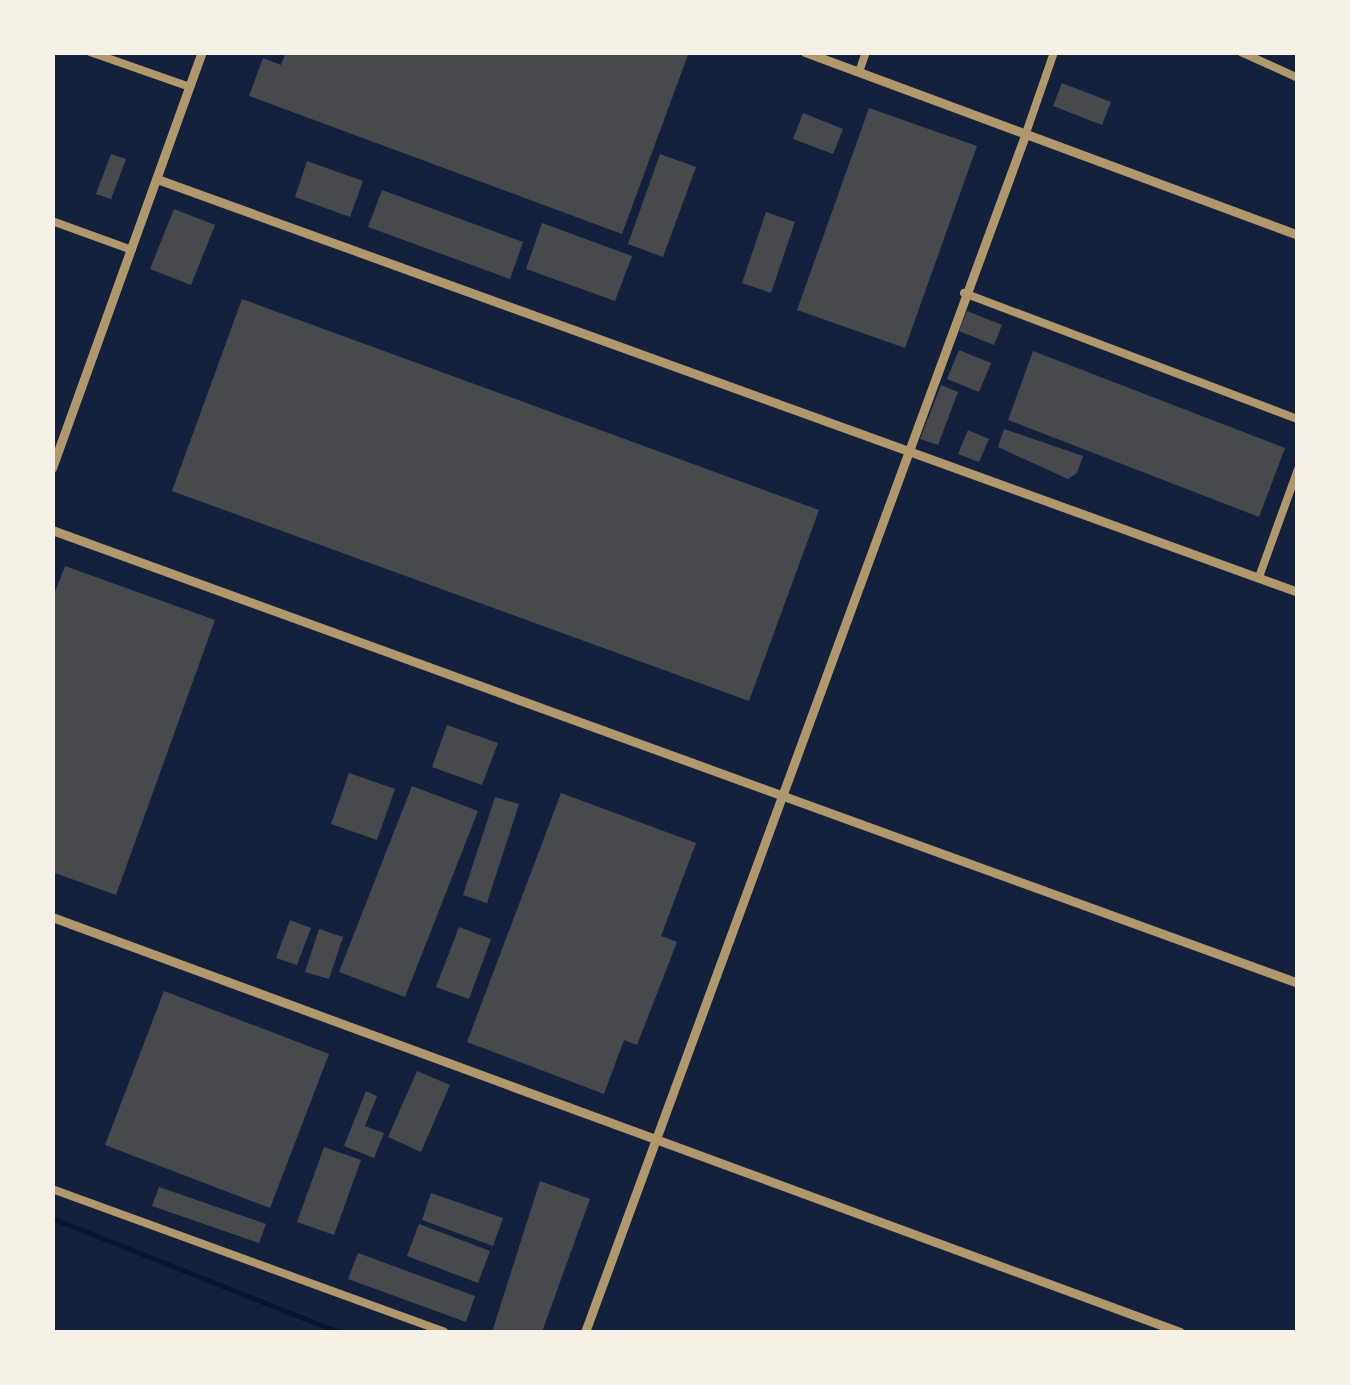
<!DOCTYPE html>
<html>
<head>
<meta charset="utf-8">
<style>
	body { margin:0 }
	#map { position:relative; width:1350px; height:1385px; overflow:hidden; background:#14213d; font-family:Commissioner,sans-serif }
	div>[style] { position:absolute }
	.stream>* { height:5px; margin:-2.5px; padding:0 2.5px; transform-origin:2.5px; border-radius:2.5px; background:#0b132b }
	.building>* { inset:0; background:#48494c }
	.minor>* { height:8px; margin:-4px; padding:0 4px; transform-origin:4px; border-radius:4px; background:#b1986c }
	.tertiary>* { height:9px; margin:-4.5px; padding:0 4.5px; transform-origin:4.5px; border-radius:4.5px; background:#b1986c }
	span { translate:-50% -50%; white-space:nowrap; text-align:center; line-height:1.15; -webkit-text-stroke:8px #f6f1e7; paint-order:stroke }
	.frame { position:absolute; inset:0; border:55px solid #f6f1e7; pointer-events:none }
</style>
</head>
<body>
<div id="map">
	<div class="stream">
		<div style="left:52px;top:1218px;width:308px;rotate:21.7deg"></div>
	</div>
	<div class="building">
		<div style="clip-path:polygon(286px 52px,689px 52px,622px 234px,249px 96px,263px 58px,281px 65px)"></div>
		<div style="clip-path:polygon(1062px 83px,1111px 102px,1102px 125px,1053px 106px)"></div>
		<div style="clip-path:polygon(869px 108px,977px 146px,905px 348px,797px 310px)"></div>
		<div style="clip-path:polygon(803px 113px,843px 129px,833px 154px,793px 139px)"></div>
		<div style="clip-path:polygon(111px 154px,126px 159px,111px 199px,96px 194px)"></div>
		<div style="clip-path:polygon(660px 154px,696px 167px,663px 257px,628px 244px)"></div>
		<div style="clip-path:polygon(307px 161px,363px 181px,350px 217px,295px 197px)"></div>
		<div style="clip-path:polygon(382px 190px,523px 242px,510px 279px,368px 227px)"></div>
		<div style="clip-path:polygon(174px 209px,215px 225px,191px 285px,150px 269px)"></div>
		<div style="clip-path:polygon(766px 212px,795px 222px,771px 293px,742px 283px)"></div>
		<div style="clip-path:polygon(542px 223px,632px 256px,615px 301px,526px 269px)"></div>
		<div style="clip-path:polygon(242px 299px,819px 510px,749px 701px,172px 491px)"></div>
		<div style="clip-path:polygon(967px 311px,1002px 325px,994px 345px,959px 331px)"></div>
		<div style="clip-path:polygon(959px 350px,991px 363px,979px 392px,947px 379px)"></div>
		<div style="clip-path:polygon(1033px 351px,1285px 448px,1259px 517px,1008px 420px)"></div>
		<div style="clip-path:polygon(941px 385px,958px 392px,938px 445px,920px 439px)"></div>
		<div style="clip-path:polygon(1004px 429px,1083px 456px,1077px 473px,1068px 479px,998px 447px)"></div>
		<div style="clip-path:polygon(968px 430px,989px 439px,979px 462px,958px 454px)"></div>
		<div style="clip-path:polygon(65px 566px,215px 620px,116px 895px,52px 872px,52px 600px)"></div>
		<div style="clip-path:polygon(447px 725px,498px 743px,482px 785px,432px 767px)"></div>
		<div style="clip-path:polygon(349px 773px,395px 789px,377px 840px,331px 824px)"></div>
		<div style="clip-path:polygon(412px 786px,478px 811px,405px 997px,339px 972px)"></div>
		<div style="clip-path:polygon(561px 793px,696px 843px,661px 936px,677px 942px,637px 1045px,624px 1040px,604px 1094px,467px 1042px)"></div>
		<div style="clip-path:polygon(495px 797px,519px 804px,487px 903px,463px 895px)"></div>
		<div style="clip-path:polygon(290px 920px,311px 928px,297px 965px,276px 958px)"></div>
		<div style="clip-path:polygon(459px 927px,491px 939px,469px 999px,436px 987px)"></div>
		<div style="clip-path:polygon(319px 929px,343px 937px,329px 979px,305px 972px)"></div>
		<div style="clip-path:polygon(164px 991px,329px 1054px,270px 1208px,105px 1145px)"></div>
		<div style="clip-path:polygon(417px 1071px,450px 1085px,421px 1152px,388px 1137px)"></div>
		<div style="clip-path:polygon(366px 1091px,377px 1096px,365px 1126px,384px 1133px,374px 1158px,344px 1146px)"></div>
		<div style="clip-path:polygon(324px 1147px,361px 1160px,334px 1235px,297px 1222px)"></div>
		<div style="clip-path:polygon(540px 1181px,590px 1199px,542px 1332px,492px 1332px)"></div>
		<div style="clip-path:polygon(159px 1187px,266px 1224px,259px 1243px,152px 1206px)"></div>
		<div style="clip-path:polygon(431px 1193px,503px 1218px,493px 1246px,422px 1220px)"></div>
		<div style="clip-path:polygon(419px 1224px,490px 1251px,478px 1283px,407px 1256px)"></div>
		<div style="clip-path:polygon(358px 1253px,475px 1296px,466px 1322px,348px 1279px)"></div>
	</div>
	<div class="minor">
		<div style="left:90px;top:52px;width:106px;rotate:19.3deg"></div>
		<div style="left:1241px;top:52px;width:63px;rotate:24.5deg"></div>
		<div style="left:859px;top:72px;width:21px;rotate:-71deg"></div>
		<div style="left:1026px;top:133px;width:86px;rotate:-70.9deg"></div>
		<div style="left:52px;top:221px;width:85px;rotate:19.9deg"></div>
		<div style="left:964px;top:293px;width:357px;rotate:20.7deg"></div>
		<div style="left:1259px;top:577px;width:115px;rotate:-70.1deg"></div>
		<div style="left:52px;top:1189px;width:417px;rotate:20deg"></div>
	</div>
	<div class="tertiary">
		<div style="left:805px;top:52px;width:526px;rotate:20.36deg"></div>
		<div style="left:157px;top:179px;width:1213px;rotate:19.9deg"></div>
		<div style="left:52px;top:468px;width:442px;rotate:-70.2deg"></div>
		<div style="left:52px;top:530px;width:1326px;rotate:19.98deg"></div>
		<div style="left:52px;top:917px;width:1202px;rotate:20.2deg"></div>
		<div style="left:585px;top:1332px;width:1278px;rotate:-69.81deg"></div>
	</div>
	<div class="frame"></div>
</div>
</body>
</html>
